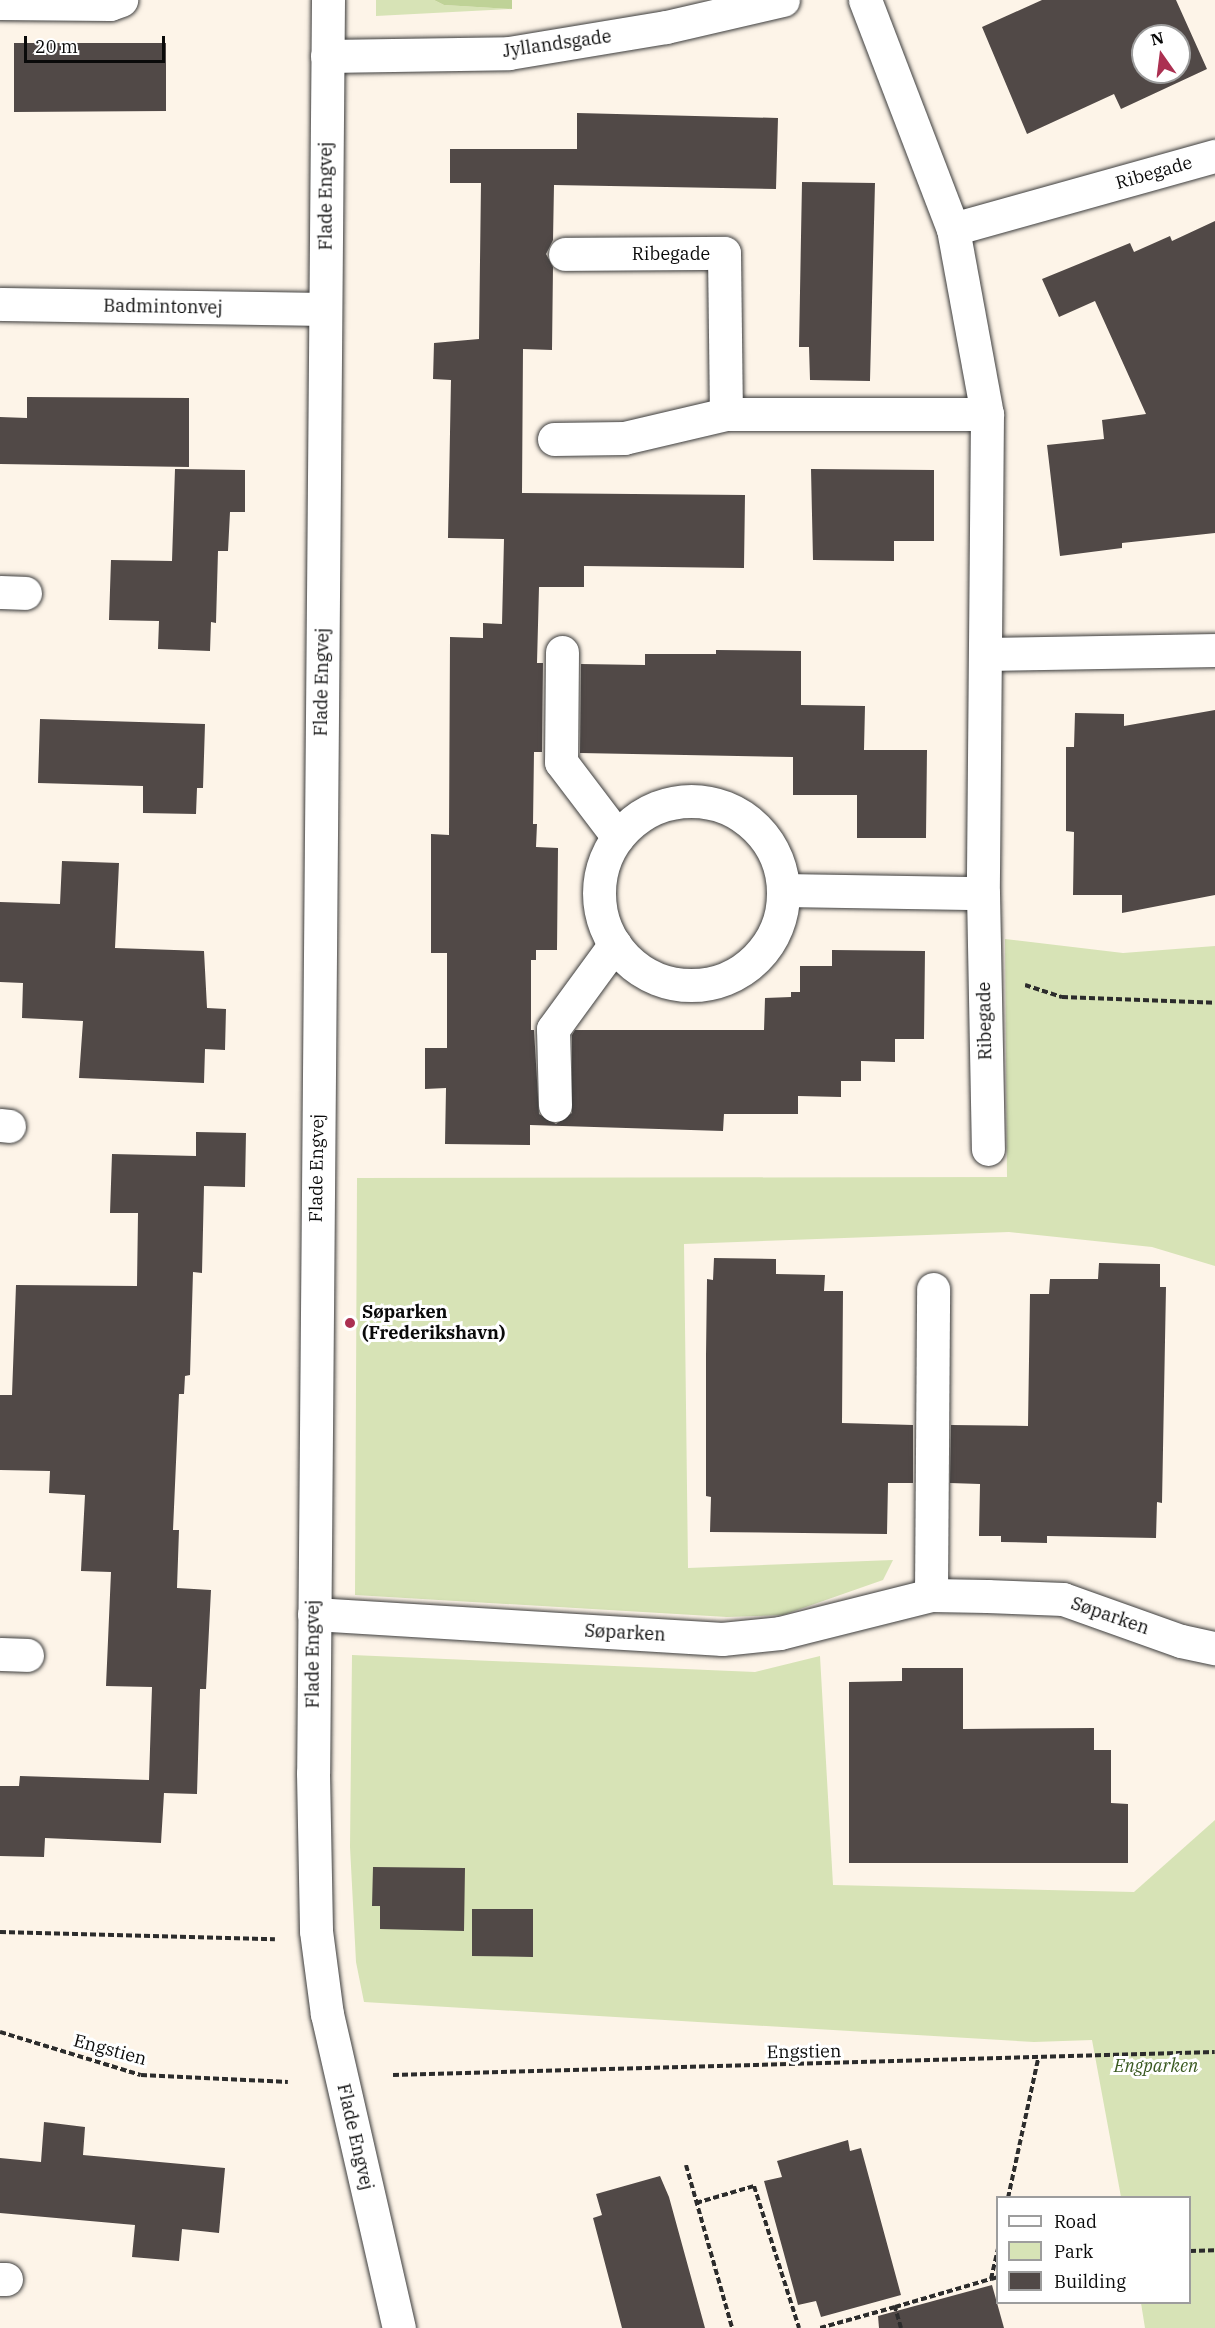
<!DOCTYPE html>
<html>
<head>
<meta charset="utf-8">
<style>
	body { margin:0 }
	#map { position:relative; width:1215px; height:2328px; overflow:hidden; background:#fdf4e8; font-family:"IBM Plex Serif",serif }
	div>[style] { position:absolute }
	.green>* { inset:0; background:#d7e3b6 }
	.forest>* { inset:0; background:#bfd297 }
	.building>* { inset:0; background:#514947 }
	.path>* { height:4px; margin-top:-2px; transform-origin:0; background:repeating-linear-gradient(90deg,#2c2c2c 0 6px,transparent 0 9px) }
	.roads { filter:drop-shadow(0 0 2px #3d3d3d) drop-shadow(0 0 2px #3d3d3d) }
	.street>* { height:33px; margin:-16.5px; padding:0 16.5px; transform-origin:16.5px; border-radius:16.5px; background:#fff }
	.street>.ring { margin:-16.5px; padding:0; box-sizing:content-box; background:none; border:33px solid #fff; border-radius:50% }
	.dots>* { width:16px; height:16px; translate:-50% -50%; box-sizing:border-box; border:3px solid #fff; border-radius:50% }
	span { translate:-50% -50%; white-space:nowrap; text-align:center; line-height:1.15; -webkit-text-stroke:6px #fff; paint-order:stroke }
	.street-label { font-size:18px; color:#0a0a0a }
	.poi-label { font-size:18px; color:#0a0a0a; font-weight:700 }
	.left { translate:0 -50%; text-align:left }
	.park-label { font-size:18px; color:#3a5a21; font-style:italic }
	.legend { position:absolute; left:996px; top:2196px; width:195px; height:108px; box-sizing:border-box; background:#fff; border:2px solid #9d9d9d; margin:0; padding:8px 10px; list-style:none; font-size:18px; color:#0a0a0a }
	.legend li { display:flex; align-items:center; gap:12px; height:30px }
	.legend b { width:30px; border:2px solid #9d9d9d }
	.north { position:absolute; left:1131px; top:24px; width:60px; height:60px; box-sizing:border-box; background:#fff; border:2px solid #9d9d9d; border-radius:50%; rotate:346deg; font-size:16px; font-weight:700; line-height:24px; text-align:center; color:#0a0a0a }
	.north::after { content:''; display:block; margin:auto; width:21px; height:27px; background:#ab3051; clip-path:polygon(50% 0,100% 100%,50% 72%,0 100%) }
	.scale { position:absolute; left:24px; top:36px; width:141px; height:27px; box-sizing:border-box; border:3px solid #0a0a0a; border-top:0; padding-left:8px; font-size:18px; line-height:21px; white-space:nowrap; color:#0a0a0a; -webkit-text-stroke:4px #fff; paint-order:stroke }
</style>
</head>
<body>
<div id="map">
	<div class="green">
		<div style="clip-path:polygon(376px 0,434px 0,444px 5px,512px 9px,376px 16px)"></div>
		<div style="clip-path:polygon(1005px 939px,1123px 953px,1215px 946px,1215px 1266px,1152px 1247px,1009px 1232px,684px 1244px,688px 1568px,893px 1560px,883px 1580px,783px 1615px,727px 1617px,355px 1595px,357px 1178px,1007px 1177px)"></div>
		<div style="clip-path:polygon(352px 1655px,755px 1672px,820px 1656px,833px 1885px,1134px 1892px,1215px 1820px,1215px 2328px,1145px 2328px,1141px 2303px,1190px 2302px,1190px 2198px,1121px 2197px,1092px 2040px,1034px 2042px,364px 2002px,356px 1962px,350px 1847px)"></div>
	</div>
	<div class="forest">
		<div style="clip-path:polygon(434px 0,512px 0,512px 9px,444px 5px)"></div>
	</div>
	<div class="building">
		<div style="clip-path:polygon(evenodd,1042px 0,1176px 0,1207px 69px,1121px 109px,1114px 94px,1027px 134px,982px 27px,1042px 0,1143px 36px,1179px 36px,1179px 72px,1143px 72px,1143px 36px)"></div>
		<div style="clip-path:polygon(14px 43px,166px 43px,166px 111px,14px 112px)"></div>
		<div style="clip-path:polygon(577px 113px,778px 118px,776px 189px,554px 185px,553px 240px,546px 254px,553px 267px,552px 350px,523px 349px,522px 493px,745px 495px,744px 568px,584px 566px,584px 587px,539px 587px,537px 663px,543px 663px,542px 752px,534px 752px,533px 824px,537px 824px,536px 847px,558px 848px,557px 950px,536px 950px,536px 960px,531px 960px,531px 1030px,534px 1030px,539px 1114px,556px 1124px,572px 1113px,572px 1035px,575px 1030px,764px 1030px,765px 998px,791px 997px,791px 992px,800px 992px,800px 966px,832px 966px,832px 950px,925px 951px,924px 1039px,895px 1039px,895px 1062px,861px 1061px,861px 1081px,841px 1081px,841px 1097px,798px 1096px,798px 1114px,724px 1114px,723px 1131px,530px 1125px,530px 1145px,445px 1144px,446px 1088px,425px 1089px,425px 1048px,447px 1048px,447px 953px,431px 953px,431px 834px,449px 835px,450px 637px,483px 638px,483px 623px,502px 624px,504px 539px,448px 538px,451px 380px,433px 379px,434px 343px,479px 339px,481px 183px,450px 183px,450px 149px,577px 149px)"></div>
		<div style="clip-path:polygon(802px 182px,875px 183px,870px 381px,810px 380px,809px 347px,799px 347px)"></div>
		<div style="clip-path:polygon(1215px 221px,1215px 533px,1122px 543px,1122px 548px,1060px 556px,1047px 445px,1104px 439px,1102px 420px,1146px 414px,1095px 301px,1059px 317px,1042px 279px,1130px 243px,1134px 252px,1170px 236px,1172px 241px)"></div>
		<div style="clip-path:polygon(27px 397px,189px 398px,189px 467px,0 464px,0 417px,27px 418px)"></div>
		<div style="clip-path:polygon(175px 469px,245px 470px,245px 512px,230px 512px,228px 551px,218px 551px,216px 623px,211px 622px,210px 651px,158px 649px,159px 621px,109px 620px,111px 560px,172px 561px)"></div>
		<div style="clip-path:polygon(811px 469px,934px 470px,934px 541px,894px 541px,894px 561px,813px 560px)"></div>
		<div style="clip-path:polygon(716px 650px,801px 651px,801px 705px,865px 706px,864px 750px,927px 750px,926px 838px,857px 838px,857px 795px,793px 795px,793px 757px,580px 753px,581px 664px,645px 665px,645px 654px,716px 654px)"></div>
		<div style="clip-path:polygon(1215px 710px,1215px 895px,1122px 913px,1122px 895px,1073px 895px,1074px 832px,1066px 831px,1066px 747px,1074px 747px,1075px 713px,1124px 714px,1124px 726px)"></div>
		<div style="clip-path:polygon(40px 719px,205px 724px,203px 788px,197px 788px,196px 814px,143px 813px,143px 786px,38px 783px)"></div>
		<div style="clip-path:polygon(62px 861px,119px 863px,115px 948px,204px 951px,207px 1008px,226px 1009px,225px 1050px,205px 1049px,204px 1083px,79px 1078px,83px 1021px,22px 1018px,23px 983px,0 982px,0 902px,60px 904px)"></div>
		<div style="clip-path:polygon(196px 1132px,246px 1133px,245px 1187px,204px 1186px,202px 1273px,193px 1272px,190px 1375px,185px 1376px,184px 1394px,179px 1394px,173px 1530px,179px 1530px,177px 1588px,211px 1590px,206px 1689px,200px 1689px,197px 1794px,164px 1793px,161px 1843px,45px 1838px,44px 1857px,0 1856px,0 1786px,19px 1786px,20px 1776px,149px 1780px,152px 1687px,106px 1686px,111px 1572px,81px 1571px,85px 1495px,49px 1493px,50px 1471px,0 1470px,0 1395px,12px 1395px,16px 1285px,137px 1286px,138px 1213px,110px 1213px,112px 1154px,196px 1156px)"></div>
		<div style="clip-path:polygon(714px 1258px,776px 1259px,776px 1274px,825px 1275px,824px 1291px,843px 1291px,842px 1423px,913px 1425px,913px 1483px,888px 1483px,887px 1534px,710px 1532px,711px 1497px,706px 1496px,706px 1355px,707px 1279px,713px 1280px)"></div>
		<div style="clip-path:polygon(1099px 1263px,1160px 1264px,1160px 1287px,1166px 1287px,1162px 1503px,1157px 1502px,1156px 1538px,1047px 1536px,1047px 1543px,1001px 1542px,1001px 1536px,979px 1536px,980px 1484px,950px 1483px,951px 1425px,1028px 1426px,1030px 1294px,1049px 1294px,1050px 1279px,1098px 1279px)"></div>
		<div style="clip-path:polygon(902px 1668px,963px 1668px,963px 1729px,1094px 1728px,1094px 1750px,1111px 1750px,1111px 1803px,1128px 1804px,1128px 1863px,849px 1863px,849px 1682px,902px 1681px)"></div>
		<div style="clip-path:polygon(373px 1867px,465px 1868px,464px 1931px,380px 1929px,380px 1906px,372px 1906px)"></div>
		<div style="clip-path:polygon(472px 1909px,533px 1909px,533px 1957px,472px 1956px)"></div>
		<div style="clip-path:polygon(44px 2122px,85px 2127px,83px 2155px,225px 2168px,219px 2233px,182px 2229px,179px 2261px,132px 2257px,135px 2225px,0 2213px,0 2158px,41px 2162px)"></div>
		<div style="clip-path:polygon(848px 2140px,850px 2151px,861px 2148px,901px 2295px,821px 2317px,816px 2301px,798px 2305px,764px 2181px,782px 2177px,777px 2161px)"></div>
		<div style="clip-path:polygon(660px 2176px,669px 2197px,705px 2328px,622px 2328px,593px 2218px,602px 2215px,596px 2194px)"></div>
		<div style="clip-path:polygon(992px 2285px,1004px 2328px,879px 2328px,878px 2316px)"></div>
	</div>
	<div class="path">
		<div style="left:1025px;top:985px;width:39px;rotate:18deg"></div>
		<div style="left:1062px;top:997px;width:153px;rotate:2.2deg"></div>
		<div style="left:0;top:1932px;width:275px;rotate:1.5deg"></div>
		<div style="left:0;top:2032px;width:147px;rotate:17deg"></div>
		<div style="left:141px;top:2075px;width:147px;rotate:2.7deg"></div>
		<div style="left:393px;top:2075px;width:822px;rotate:-1.6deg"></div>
		<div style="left:686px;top:2165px;width:169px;rotate:74.2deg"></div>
		<div style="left:1008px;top:2198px;width:142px;rotate:-77.8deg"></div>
		<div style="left:696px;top:2203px;width:60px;rotate:-16.3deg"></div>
		<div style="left:754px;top:2186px;width:149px;rotate:72.4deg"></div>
		<div style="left:1190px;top:2251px;width:25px;rotate:-2deg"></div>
		<div style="left:991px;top:2279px;width:7px;rotate:-16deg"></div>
		<div style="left:820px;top:2328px;width:78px;rotate:-15.6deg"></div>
		<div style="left:901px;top:2328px;width:22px;rotate:-106deg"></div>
		<div style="left:895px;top:2307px;width:100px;rotate:-16.3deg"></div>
		<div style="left:991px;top:2279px;width:32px;rotate:-77deg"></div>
	</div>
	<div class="roads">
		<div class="street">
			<div style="left:328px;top:0;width:1773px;rotate:90.48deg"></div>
			<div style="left:313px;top:1773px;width:158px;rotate:88.9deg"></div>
			<div style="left:316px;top:1931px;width:84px;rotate:82.5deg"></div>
			<div style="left:327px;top:2014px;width:322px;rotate:77.1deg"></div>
			<div style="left:865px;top:0;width:245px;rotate:69deg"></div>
			<div style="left:953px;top:229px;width:188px;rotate:79.6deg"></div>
			<div style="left:987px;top:414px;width:479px;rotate:90.5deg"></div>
			<div style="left:983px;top:893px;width:256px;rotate:88.9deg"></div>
			<div style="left:0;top:3px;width:110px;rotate:0.5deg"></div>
			<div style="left:110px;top:4px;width:12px;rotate:-20deg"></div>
			<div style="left:327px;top:56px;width:182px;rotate:-0.9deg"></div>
			<div style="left:509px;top:53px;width:159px;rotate:-9.4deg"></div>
			<div style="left:666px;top:27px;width:120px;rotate:-13deg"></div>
			<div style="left:953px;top:229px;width:272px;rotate:-15.6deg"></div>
			<div style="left:565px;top:254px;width:159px;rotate:-0.4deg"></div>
			<div style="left:724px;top:253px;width:161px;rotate:89.3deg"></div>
			<div style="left:0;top:304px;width:325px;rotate:0.9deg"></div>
			<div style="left:554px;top:439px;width:70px;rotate:-0.8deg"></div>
			<div style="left:624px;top:438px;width:105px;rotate:-13.2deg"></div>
			<div style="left:726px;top:414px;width:261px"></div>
			<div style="left:0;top:592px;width:25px;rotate:2deg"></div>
			<div style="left:562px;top:652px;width:110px;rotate:90.5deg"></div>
			<div style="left:561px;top:762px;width:94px;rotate:52.8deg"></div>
			<div style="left:988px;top:654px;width:227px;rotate:-1deg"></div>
			<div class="ring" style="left:599px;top:801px;width:151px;height:151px"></div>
			<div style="left:784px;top:890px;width:199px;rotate:0.9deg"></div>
			<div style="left:555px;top:1105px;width:76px;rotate:-91.5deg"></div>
			<div style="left:553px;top:1029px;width:105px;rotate:-53.9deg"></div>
			<div style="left:0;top:1125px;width:9px;rotate:6deg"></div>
			<div style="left:931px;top:1595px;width:306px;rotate:-89.6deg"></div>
			<div style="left:314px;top:1614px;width:409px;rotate:3.5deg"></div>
			<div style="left:722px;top:1639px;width:58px;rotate:-5.9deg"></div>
			<div style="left:780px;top:1633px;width:156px;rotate:-14.1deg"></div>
			<div style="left:931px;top:1595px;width:56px;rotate:1deg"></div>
			<div style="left:987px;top:1596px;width:76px;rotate:2.3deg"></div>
			<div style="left:1063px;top:1599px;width:125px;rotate:19.6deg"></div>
			<div style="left:1181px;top:1641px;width:35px;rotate:12deg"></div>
			<div style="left:0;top:1654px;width:27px;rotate:2deg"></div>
			<div style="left:0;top:2279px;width:6px"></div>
		</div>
	</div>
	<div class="dots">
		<div style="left:350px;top:1323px;background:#ab3051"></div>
	</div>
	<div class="street-label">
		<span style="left:557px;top:44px;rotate:-8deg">Jyllandsgade</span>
		<span style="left:1154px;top:173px;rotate:-16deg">Ribegade</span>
		<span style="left:326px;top:196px;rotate:-90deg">Flade Engvej</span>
		<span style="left:671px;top:254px">Ribegade</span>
		<span style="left:163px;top:307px;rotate:1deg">Badmintonvej</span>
		<span style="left:322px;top:682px;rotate:-89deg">Flade Engvej</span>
		<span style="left:985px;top:1021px;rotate:-91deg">Ribegade</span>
		<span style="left:317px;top:1168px;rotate:-89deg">Flade Engvej</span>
		<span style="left:1110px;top:1616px;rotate:19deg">Søparken</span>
		<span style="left:625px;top:1633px;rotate:3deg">Søparken</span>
		<span style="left:313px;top:1654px;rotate:-90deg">Flade Engvej</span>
		<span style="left:110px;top:2050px;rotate:15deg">Engstien</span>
		<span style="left:804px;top:2052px;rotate:-1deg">Engstien</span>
		<span style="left:355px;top:2137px;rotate:77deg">Flade Engvej</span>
	</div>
	<div class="poi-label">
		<span class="left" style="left:362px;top:1323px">Søparken<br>(Frederikshavn)</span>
	</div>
	<div class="park-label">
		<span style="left:1156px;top:2066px">Engparken</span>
	</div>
	<ul class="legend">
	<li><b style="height:8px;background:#fff"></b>Road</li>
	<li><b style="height:16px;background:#d7e3b6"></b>Park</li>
	<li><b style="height:16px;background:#514947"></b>Building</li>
	</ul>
	<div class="north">N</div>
	<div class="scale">20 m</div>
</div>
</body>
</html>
